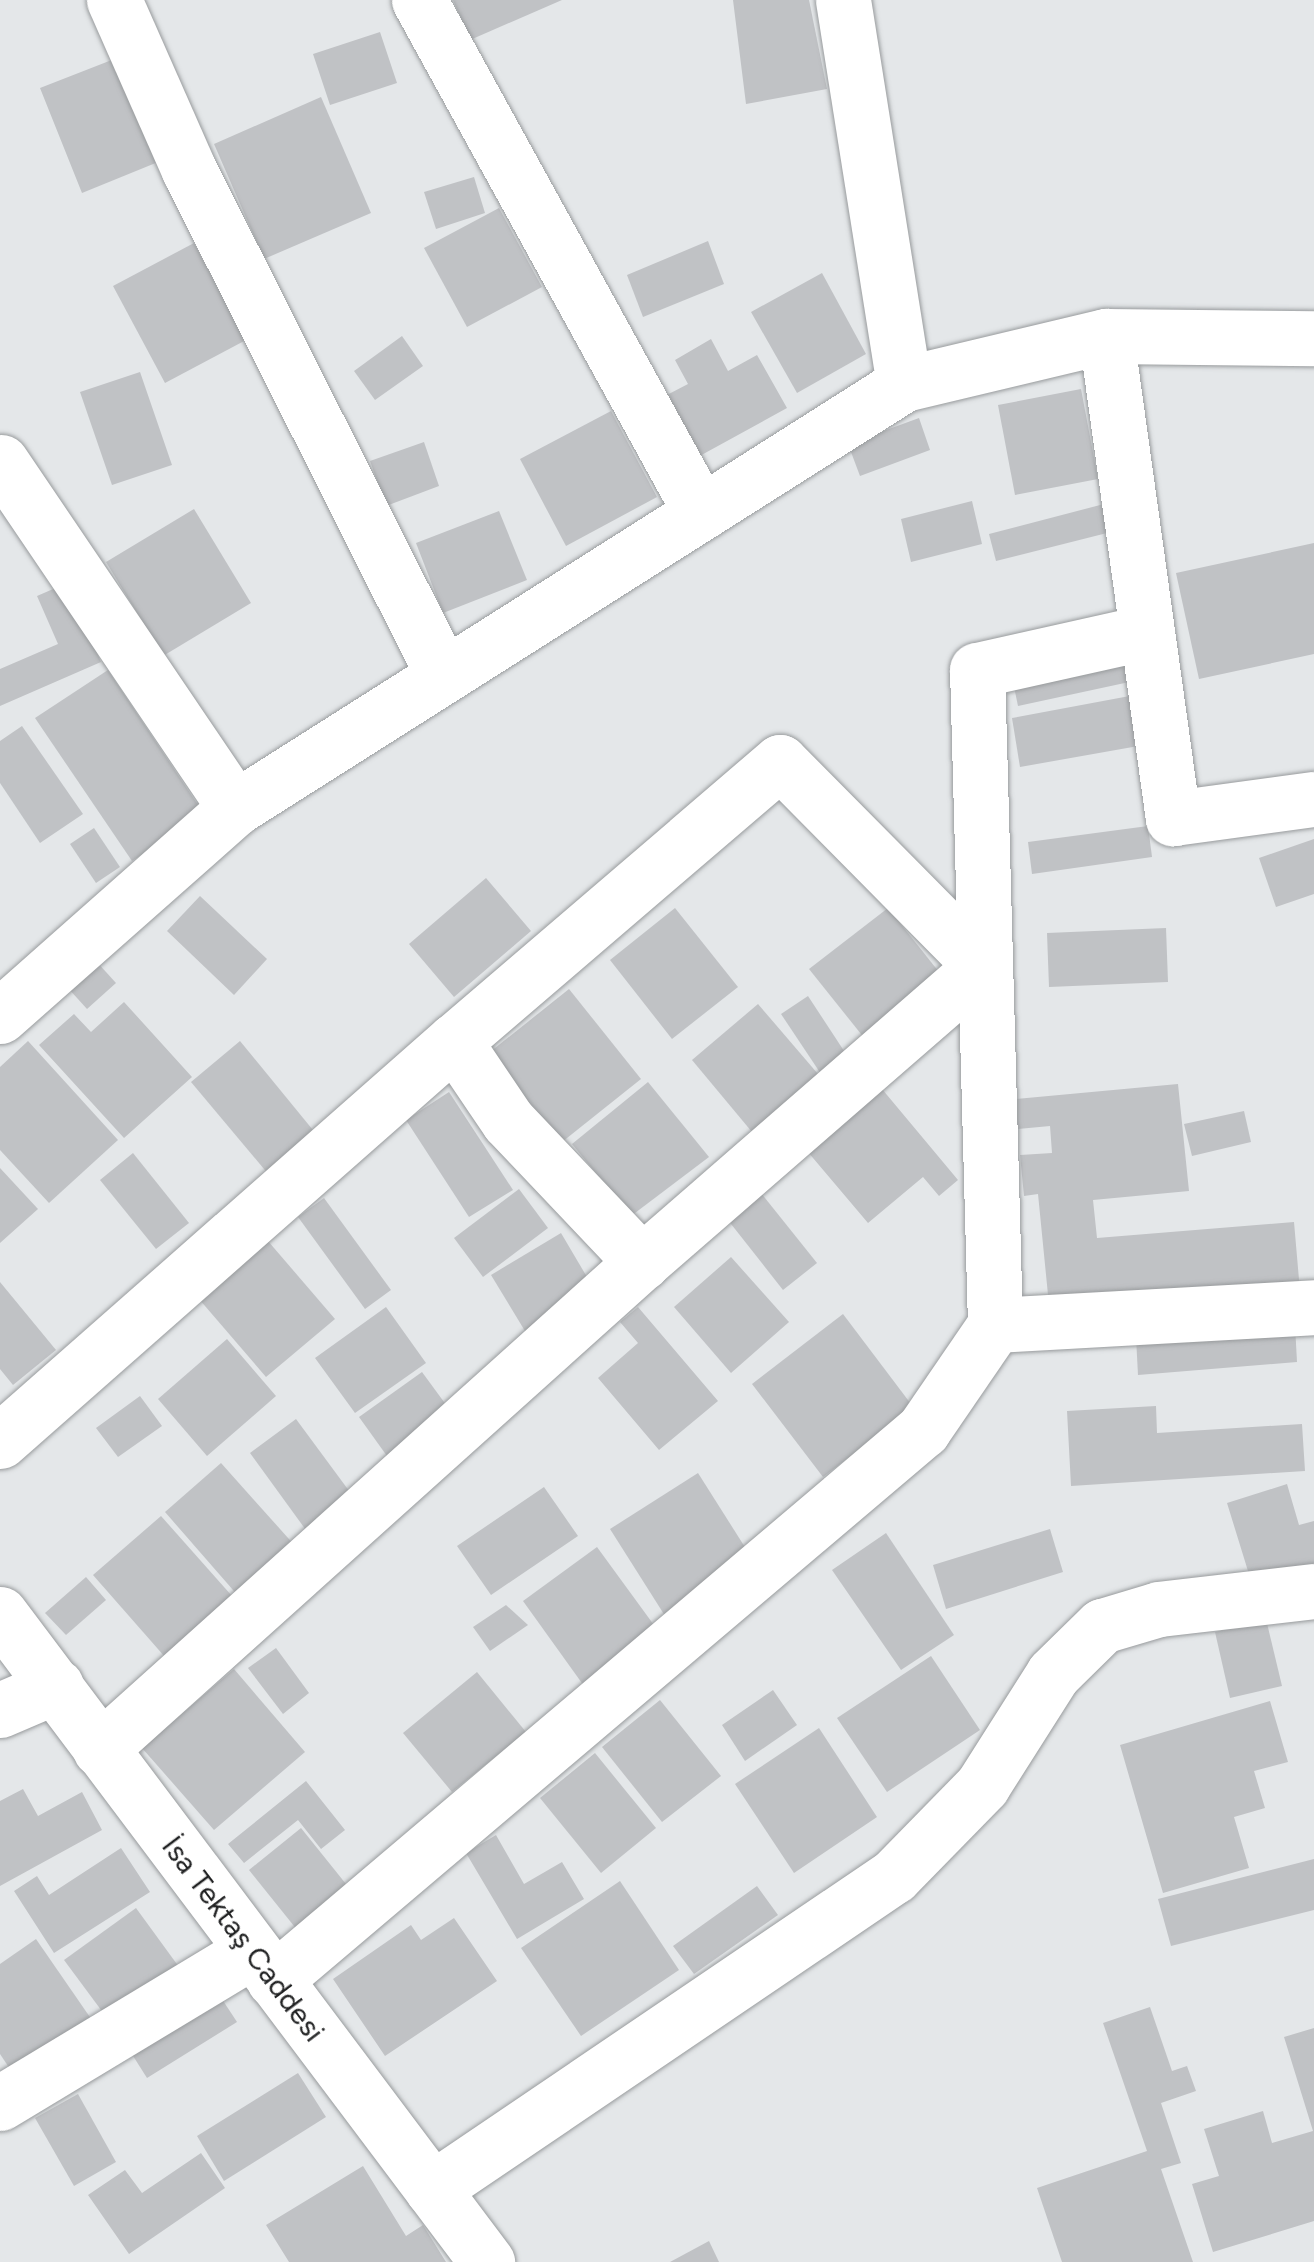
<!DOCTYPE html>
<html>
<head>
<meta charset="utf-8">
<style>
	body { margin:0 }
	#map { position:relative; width:1314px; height:2262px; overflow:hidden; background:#e4e7e9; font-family:Figtree,sans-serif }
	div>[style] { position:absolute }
	.building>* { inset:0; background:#c0c2c5 }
	.roads { filter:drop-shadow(0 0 2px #989b9d) drop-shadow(0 0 2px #989b9d) }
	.minor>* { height:55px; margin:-27.5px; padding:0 27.5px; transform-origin:27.5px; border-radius:27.5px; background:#fff }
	span { translate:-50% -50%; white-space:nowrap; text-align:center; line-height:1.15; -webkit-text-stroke:10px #fff; paint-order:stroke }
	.street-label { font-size:30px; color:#212223 }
</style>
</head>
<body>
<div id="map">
	<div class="building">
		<div style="clip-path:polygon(453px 0,562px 0,470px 40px)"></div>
		<div style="clip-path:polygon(733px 0,809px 0,827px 89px,746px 104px)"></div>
		<div style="clip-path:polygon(380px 32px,397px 83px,330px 105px,313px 54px)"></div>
		<div style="clip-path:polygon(122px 56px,163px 160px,82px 193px,40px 88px)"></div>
		<div style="clip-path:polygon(321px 97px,371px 213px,264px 259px,214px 144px)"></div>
		<div style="clip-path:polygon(474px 177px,485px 213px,436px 229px,424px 192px)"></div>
		<div style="clip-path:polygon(499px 208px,542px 287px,467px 327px,424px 248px)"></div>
		<div style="clip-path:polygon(708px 241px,724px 284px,643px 317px,627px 275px)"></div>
		<div style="clip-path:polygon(194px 243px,246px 340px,165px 383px,113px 286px)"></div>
		<div style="clip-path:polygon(822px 273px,866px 354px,797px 393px,751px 312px)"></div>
		<div style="clip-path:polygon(402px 336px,423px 366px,375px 400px,354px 371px)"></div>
		<div style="clip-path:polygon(711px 339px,728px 371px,757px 355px,787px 408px,696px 458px,663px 397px,688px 384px,675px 360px)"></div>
		<div style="clip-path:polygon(140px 372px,172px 465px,112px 485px,80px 392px)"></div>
		<div style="clip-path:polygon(1081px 389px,1098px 479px,1015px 495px,998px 405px)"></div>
		<div style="clip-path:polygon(611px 411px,657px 497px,566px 546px,520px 459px)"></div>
		<div style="clip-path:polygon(919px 418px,930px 450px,860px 476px,848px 444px)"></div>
		<div style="clip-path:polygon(424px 442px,439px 486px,386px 506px,370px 461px)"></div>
		<div style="clip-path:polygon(972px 501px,982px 544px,911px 562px,901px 519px)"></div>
		<div style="clip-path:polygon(1104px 504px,1111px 532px,996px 561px,989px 534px)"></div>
		<div style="clip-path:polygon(194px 509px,251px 603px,163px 656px,106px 562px)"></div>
		<div style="clip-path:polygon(499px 511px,527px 580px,443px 613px,416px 543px)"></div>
		<div style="clip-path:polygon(1314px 543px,1314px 654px,1199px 679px,1176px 573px)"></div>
		<div style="clip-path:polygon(67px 583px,101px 662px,0 706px,0 669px,58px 644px,37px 596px)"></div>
		<div style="clip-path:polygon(1128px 657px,1134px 681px,1018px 706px,1013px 682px)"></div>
		<div style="clip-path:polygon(108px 670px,204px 814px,132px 861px,35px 718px)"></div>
		<div style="clip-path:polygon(1135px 695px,1144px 745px,1020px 767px,1012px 718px)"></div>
		<div style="clip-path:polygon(22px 726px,83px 814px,40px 843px,0 783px,0 741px)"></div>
		<div style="clip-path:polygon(1148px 826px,1152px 857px,1032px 874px,1028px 842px)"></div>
		<div style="clip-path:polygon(94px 828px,120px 867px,96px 883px,70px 844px)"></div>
		<div style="clip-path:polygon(1314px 839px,1314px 894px,1276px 907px,1259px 858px)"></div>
		<div style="clip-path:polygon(486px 878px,531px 931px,454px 997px,409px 944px)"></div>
		<div style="clip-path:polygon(200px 896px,267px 959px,234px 995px,167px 931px)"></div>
		<div style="clip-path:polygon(675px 908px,738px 987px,672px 1039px,610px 960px)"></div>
		<div style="clip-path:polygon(888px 908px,947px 982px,869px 1044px,809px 969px)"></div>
		<div style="clip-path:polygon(1166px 928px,1168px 982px,1049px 987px,1047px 933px)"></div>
		<div style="clip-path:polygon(96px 961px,116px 983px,87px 1009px,68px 988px)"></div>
		<div style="clip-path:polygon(569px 989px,641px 1079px,552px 1150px,480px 1060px)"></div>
		<div style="clip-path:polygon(808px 996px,848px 1057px,821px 1074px,781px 1014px)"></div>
		<div style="clip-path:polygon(124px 1002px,192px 1077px,124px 1138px,39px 1045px,74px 1014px,91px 1032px)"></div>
		<div style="clip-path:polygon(758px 1004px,824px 1081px,757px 1138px,692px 1060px)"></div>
		<div style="clip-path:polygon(28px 1041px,118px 1140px,49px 1203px,0 1150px,0 1067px)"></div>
		<div style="clip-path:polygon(240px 1041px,317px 1135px,269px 1175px,191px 1082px)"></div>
		<div style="clip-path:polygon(648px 1082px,709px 1157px,631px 1216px,572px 1144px)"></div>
		<div style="clip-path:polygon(877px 1083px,958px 1180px,939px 1196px,923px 1177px,868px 1223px,802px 1145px)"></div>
		<div style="clip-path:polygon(1178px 1084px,1189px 1191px,1093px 1200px,1097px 1238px,1294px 1222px,1300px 1291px,1050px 1315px,1038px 1194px,1024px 1196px,1020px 1155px,1052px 1153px,1050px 1126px,1018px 1129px,1015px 1099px)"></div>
		<div style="clip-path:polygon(449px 1092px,513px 1190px,469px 1217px,406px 1120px)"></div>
		<div style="clip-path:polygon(1244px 1111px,1251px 1142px,1192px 1156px,1184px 1124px)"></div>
		<div style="clip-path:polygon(133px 1153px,189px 1223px,156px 1249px,100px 1180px)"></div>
		<div style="clip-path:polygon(0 1168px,38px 1209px,0 1243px)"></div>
		<div style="clip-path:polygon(753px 1183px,817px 1263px,783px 1290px,720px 1210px)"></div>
		<div style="clip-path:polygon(519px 1189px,548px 1228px,483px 1277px,454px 1238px)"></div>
		<div style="clip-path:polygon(324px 1198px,391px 1290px,365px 1309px,298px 1217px)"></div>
		<div style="clip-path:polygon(561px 1233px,597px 1294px,528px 1336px,491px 1275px)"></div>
		<div style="clip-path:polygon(268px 1241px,335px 1319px,266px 1377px,199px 1299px)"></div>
		<div style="clip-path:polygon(731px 1257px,789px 1322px,731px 1373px,674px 1307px)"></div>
		<div style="clip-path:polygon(0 1282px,56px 1350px,13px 1385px,0 1369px)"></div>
		<div style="clip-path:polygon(386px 1307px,426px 1363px,355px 1413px,315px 1358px)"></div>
		<div style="clip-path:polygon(638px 1307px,718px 1401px,659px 1450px,598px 1378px,638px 1343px,620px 1322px)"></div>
		<div style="clip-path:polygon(843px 1314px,914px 1408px,823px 1477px,752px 1384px)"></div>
		<div style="clip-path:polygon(1295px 1325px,1297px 1362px,1138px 1375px,1136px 1337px)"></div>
		<div style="clip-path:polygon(227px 1339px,276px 1396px,207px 1456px,158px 1399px)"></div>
		<div style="clip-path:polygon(422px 1372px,455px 1417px,392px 1463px,359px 1417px)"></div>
		<div style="clip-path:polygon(140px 1396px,162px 1426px,118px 1457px,96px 1428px)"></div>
		<div style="clip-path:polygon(1156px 1406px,1157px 1433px,1302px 1424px,1305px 1471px,1071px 1486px,1067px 1411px)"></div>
		<div style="clip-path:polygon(296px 1419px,358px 1503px,311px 1537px,250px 1453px)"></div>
		<div style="clip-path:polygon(221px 1463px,297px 1548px,240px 1598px,165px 1512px)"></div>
		<div style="clip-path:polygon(698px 1473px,755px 1563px,667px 1619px,610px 1529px)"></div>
		<div style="clip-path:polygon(1287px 1484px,1299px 1525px,1314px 1521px,1314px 1565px,1252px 1584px,1227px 1503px)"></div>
		<div style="clip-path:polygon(544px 1487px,578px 1536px,491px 1595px,457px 1546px)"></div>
		<div style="clip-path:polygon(161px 1516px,240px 1605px,172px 1665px,93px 1575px)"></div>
		<div style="clip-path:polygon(1050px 1529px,1063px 1572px,946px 1609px,933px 1565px)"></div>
		<div style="clip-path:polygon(886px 1533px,954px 1635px,901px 1670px,832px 1570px)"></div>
		<div style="clip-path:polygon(597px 1547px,659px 1632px,584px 1686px,523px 1601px)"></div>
		<div style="clip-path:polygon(86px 1577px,106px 1600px,66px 1635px,45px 1613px)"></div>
		<div style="clip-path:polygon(506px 1605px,528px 1625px,490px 1651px,473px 1627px)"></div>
		<div style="clip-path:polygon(1266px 1619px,1282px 1686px,1230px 1698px,1215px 1632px)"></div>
		<div style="clip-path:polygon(276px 1648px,309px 1693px,283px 1714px,248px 1668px)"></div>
		<div style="clip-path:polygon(931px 1656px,980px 1730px,887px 1792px,837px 1718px)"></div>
		<div style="clip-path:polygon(234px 1669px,305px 1752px,214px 1830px,142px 1748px)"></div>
		<div style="clip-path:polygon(477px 1672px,526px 1732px,452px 1792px,403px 1733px)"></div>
		<div style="clip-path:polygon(773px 1690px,797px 1725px,745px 1761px,722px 1725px)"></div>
		<div style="clip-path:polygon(660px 1700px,721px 1776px,662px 1822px,602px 1747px)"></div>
		<div style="clip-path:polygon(1270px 1701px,1288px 1762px,1254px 1771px,1265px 1808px,1234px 1817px,1249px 1868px,1163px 1893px,1120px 1745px)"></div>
		<div style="clip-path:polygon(819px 1728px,877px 1817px,794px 1873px,735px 1784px)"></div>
		<div style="clip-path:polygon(595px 1753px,656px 1828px,601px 1873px,540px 1798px)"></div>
		<div style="clip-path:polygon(306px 1781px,345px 1830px,321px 1849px,298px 1820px,244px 1863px,228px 1844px)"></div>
		<div style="clip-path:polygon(23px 1789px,38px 1816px,82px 1792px,102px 1830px,0 1886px,0 1801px)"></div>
		<div style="clip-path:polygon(301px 1828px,350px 1889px,298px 1931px,249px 1870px)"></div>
		<div style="clip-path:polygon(496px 1835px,524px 1884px,562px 1862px,584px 1899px,517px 1939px,466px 1853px)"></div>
		<div style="clip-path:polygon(121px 1848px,150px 1892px,54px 1953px,14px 1891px,37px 1876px,49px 1895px)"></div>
		<div style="clip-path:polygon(1314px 1859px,1314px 1910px,1171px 1946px,1158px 1899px)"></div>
		<div style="clip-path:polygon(620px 1881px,679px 1970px,581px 2036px,521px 1948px)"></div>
		<div style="clip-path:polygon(757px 1886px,778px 1915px,694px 1974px,673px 1946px)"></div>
		<div style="clip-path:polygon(136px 1908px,179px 1967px,107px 2018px,64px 1960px)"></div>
		<div style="clip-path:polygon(454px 1918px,497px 1981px,385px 2056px,333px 1979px,411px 1925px,421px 1940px)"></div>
		<div style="clip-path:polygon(36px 1939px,94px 2023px,16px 2078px,0 2054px,0 1964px)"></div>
		<div style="clip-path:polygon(218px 1993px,237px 2022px,147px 2078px,128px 2048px)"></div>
		<div style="clip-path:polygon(1150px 2007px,1172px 2071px,1187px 2066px,1196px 2091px,1161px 2103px,1181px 2163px,1161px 2169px,1193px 2262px,1062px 2262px,1037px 2188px,1147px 2151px,1103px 2023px)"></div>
		<div style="clip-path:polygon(1314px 2028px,1314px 2221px,1213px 2252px,1192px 2184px,1219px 2176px,1204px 2129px,1263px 2111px,1272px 2143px,1313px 2131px,1284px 2037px)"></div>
		<div style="clip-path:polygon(298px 2073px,326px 2117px,224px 2181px,197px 2136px)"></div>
		<div style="clip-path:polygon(78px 2094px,116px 2162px,74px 2186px,35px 2118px)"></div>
		<div style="clip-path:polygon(201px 2153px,225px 2188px,129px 2254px,88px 2195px,125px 2170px,142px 2193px)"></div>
		<div style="clip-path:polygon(363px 2166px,406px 2236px,423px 2225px,446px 2262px,289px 2262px,266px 2225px)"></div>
		<div style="clip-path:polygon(709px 2241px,719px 2262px,670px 2262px)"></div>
	</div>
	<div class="roads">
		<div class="minor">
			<div style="left:114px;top:0;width:186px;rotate:66.2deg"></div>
			<div style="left:189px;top:170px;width:565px;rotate:63.3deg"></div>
			<div style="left:419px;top:0;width:585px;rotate:61.2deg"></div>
			<div style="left:843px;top:0;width:389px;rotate:81deg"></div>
			<div style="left:904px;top:384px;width:208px;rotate:-13.4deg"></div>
			<div style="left:1106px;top:336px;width:208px;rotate:0.6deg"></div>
			<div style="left:1106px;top:336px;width:487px;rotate:82.1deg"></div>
			<div style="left:1173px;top:818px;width:142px;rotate:-7.7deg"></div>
			<div style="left:1px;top:462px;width:418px;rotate:55.9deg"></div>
			<div style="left:0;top:1016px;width:314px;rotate:-41.5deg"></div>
			<div style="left:235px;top:808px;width:792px;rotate:-32.37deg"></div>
			<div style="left:995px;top:1325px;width:320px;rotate:-3.2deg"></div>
			<div style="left:0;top:1441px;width:605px;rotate:-41.38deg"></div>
			<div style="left:454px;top:1041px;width:97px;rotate:56deg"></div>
			<div style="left:508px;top:1121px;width:195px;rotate:46.5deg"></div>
			<div style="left:642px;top:1262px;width:451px;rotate:-41deg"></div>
			<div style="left:982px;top:966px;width:287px;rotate:-134.7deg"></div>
			<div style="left:780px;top:762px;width:429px;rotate:139.4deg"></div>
			<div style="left:0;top:1614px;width:811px;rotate:53.07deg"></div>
			<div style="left:0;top:1710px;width:61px;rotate:-23.2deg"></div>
			<div style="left:100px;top:1749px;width:729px;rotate:-41.94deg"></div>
			<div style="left:274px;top:1980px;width:851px;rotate:-40.28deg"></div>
			<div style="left:923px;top:1430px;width:127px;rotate:-55.6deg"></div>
			<div style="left:995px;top:1325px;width:655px;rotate:-91.57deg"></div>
			<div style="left:977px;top:670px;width:174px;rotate:-12.6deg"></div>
			<div style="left:0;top:2103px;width:292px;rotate:-31.1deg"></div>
			<div style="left:432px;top:2189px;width:558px;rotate:-34.12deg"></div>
			<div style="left:894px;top:1876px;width:126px;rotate:-45.6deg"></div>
			<div style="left:982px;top:1786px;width:133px;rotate:-57.6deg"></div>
			<div style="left:1053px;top:1674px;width:69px;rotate:-44.4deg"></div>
			<div style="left:1102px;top:1626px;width:59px;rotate:-16.6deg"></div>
			<div style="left:1159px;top:1609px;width:156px;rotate:-6.6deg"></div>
		</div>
	</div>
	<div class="street-label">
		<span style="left:243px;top:1939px;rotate:53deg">İsa Tektaş Caddesi</span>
	</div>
</div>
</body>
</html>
